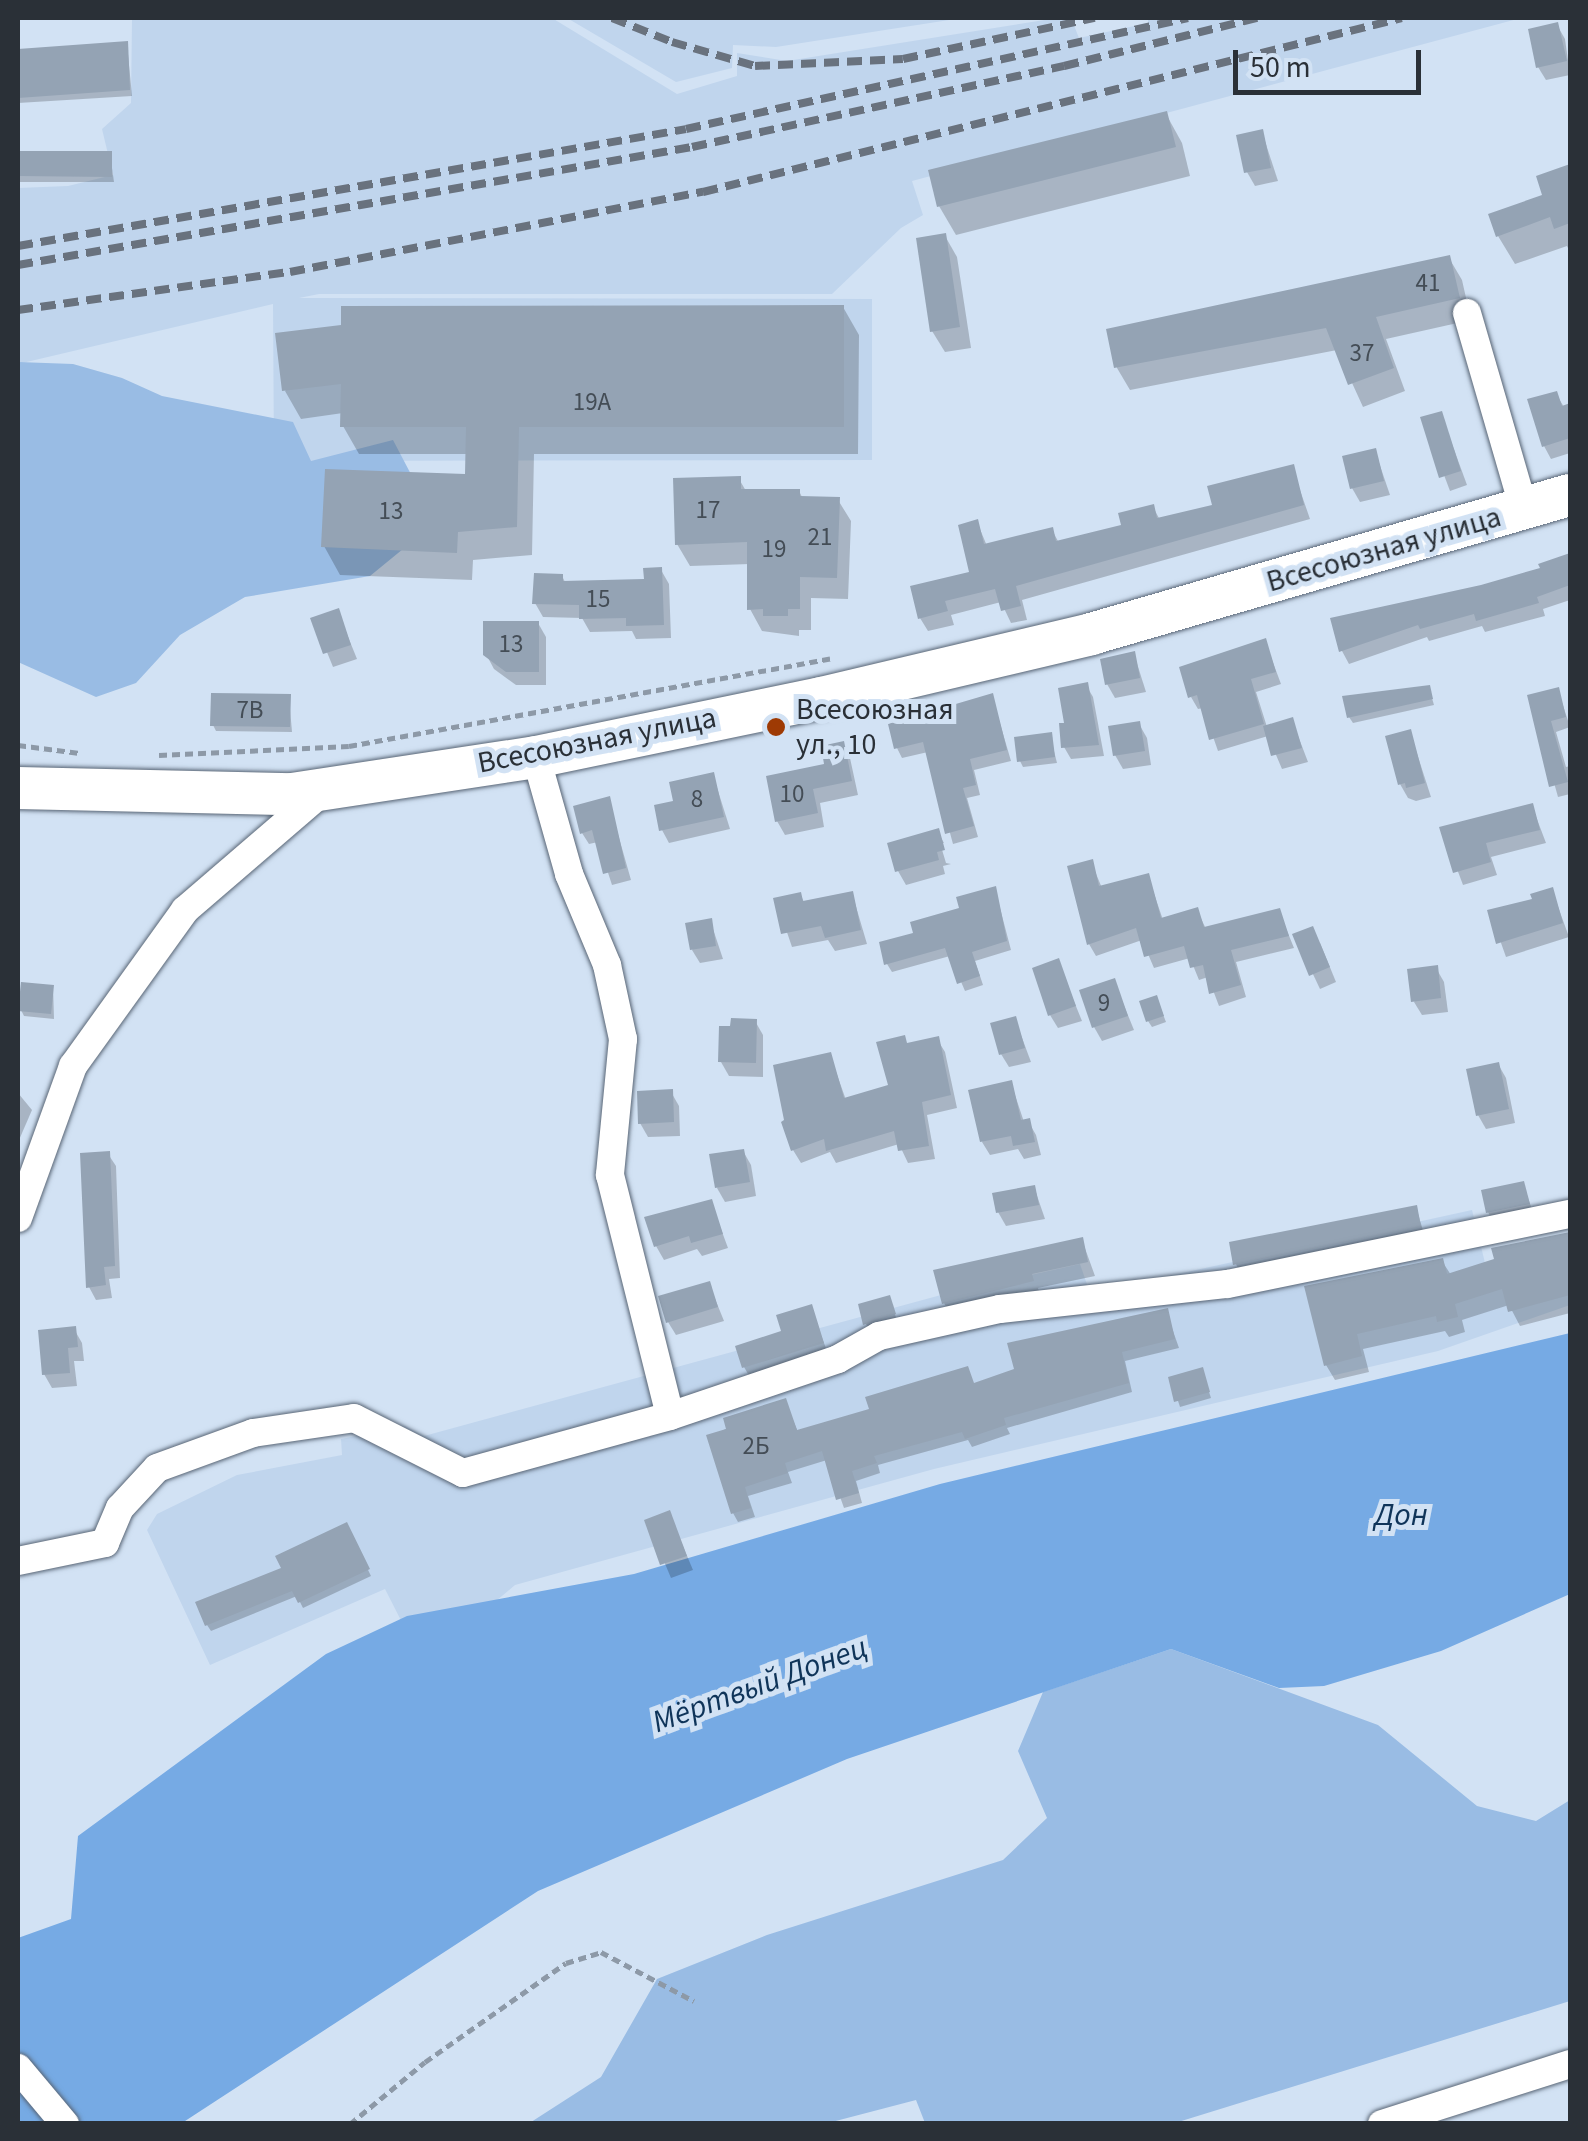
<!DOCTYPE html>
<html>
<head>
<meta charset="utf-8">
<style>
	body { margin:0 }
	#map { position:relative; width:1588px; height:2141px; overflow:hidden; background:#d2e2f4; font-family:"Source Sans 3",sans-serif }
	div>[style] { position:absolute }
	.built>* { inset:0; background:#c0d5ed }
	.green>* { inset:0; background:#99bce4 }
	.water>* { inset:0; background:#76aae4 }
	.shadow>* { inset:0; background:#0003 }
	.building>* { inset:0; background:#94a3b4 }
	.path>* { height:5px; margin-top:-2.5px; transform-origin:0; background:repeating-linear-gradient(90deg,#8d99a7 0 8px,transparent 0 13px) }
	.roads { filter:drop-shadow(0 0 2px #586575) drop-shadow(0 0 2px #586575) }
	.minor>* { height:28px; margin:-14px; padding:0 14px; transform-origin:14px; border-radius:14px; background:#fff }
	.highway>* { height:42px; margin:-21px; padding:0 21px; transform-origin:21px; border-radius:21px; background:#fff }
	.rail>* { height:8px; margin-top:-4px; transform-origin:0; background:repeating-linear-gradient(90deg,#69727e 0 15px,transparent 0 23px) }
	.dots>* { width:28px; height:28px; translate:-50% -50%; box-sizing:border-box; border:5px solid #d2e2f4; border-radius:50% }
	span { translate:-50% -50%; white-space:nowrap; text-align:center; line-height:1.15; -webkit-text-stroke:10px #d2e2f4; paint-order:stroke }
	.number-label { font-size:25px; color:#444d56 }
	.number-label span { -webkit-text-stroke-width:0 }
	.street-label { font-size:30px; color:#2a3037 }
	.poi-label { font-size:30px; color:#2a3037 }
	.left { translate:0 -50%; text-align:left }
	.water-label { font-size:32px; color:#0f3459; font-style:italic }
	.frame { position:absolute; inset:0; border:20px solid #2a3037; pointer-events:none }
	.scale { position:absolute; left:1233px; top:50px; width:188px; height:45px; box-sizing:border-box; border:5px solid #2a3037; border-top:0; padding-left:12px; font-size:30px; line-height:35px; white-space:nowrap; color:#2a3037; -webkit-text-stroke:8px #d2e2f4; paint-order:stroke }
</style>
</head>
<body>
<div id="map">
	<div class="built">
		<div style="clip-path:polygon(132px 18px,552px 18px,677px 94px,737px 76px,737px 53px,787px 61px,1057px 18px,1071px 18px,1079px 38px,1148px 23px,1148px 18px,1521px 18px,912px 181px,923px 215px,901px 228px,832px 294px,319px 294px,299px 298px,872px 299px,872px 460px,274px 461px,273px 304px,18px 364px,18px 188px,68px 186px,113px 175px,102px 129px,131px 103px)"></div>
		<div style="clip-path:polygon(567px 18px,962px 18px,776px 47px,733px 45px,732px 68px,676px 82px)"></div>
		<div style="clip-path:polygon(1472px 1210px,1487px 1271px,1570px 1253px,1570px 1305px,1438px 1351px,934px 1469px,515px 1585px,452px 1638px,415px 1648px,385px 1589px,210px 1665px,147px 1530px,157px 1514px,237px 1475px,342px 1455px,341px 1439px,405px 1426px,424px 1436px,941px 1295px,1080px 1264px,1090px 1293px)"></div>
	</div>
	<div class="green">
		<div style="clip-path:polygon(18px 362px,73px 364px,122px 378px,162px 396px,293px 422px,311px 461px,393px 440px,436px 522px,370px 576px,245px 597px,180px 635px,136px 683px,96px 697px,18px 662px)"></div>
		<div style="clip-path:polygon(1171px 1649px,1378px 1725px,1477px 1806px,1536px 1821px,1570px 1800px,1570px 2001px,1175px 2123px,925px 2123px,916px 2100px,828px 2123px,528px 2124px,601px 2077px,657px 1979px,767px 1935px,1003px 1860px,1047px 1818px,1018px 1751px,1043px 1692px)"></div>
	</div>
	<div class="water">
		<div style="clip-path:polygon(1570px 1333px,1570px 1594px,1441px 1651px,1324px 1686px,1279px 1688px,1171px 1649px,847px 1759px,538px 1891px,182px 2123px,18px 2123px,18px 1938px,71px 1919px,78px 1836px,326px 1654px,407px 1616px,634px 1574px,940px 1484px)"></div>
	</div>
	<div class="shadow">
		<div style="clip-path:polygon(1557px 25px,1565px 39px,1570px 75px,1546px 80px,1538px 67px)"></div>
		<div style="clip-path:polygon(127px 44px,132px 96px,18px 103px,18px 51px)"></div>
		<div style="clip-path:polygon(1166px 114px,1182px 143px,1190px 176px,956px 235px,939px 206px)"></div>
		<div style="clip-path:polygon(1262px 132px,1278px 181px,1255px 186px,1247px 172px)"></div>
		<div style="clip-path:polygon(18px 154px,110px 154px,114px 182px,18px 182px)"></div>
		<div style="clip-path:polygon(1570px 166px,1570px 252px,1567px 246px,1515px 264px,1498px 236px,1546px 196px,1539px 177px)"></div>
		<div style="clip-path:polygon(945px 236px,957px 257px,971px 348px,945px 352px,932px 331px)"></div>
		<div style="clip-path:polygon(1449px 258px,1462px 280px,1471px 320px,1386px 339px,1405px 391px,1363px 407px,1337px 350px,1130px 390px,1117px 368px,1109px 331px)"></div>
		<div style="clip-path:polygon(843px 307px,859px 335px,858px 454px,534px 454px,532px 555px,473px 560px,472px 580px,340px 575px,324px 546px,467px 477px,468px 454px,359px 454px,343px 426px,343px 413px,301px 419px,285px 391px,344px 327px)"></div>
		<div style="clip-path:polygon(1556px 394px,1564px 407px,1570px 405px,1570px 453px,1551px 459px,1544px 446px)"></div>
		<div style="clip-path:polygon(1441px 414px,1467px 485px,1450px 491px,1423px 419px)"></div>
		<div style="clip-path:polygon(1375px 451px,1390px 495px,1360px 502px,1352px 488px)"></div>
		<div style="clip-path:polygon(1292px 467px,1310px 519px,1022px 600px,1027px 620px,1011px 623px,1001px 602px,951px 615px,954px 625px,928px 631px,920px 618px,972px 574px,977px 522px,987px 546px,1052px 530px,1059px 543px,1124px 527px,1153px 507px,1160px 520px,1215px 507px)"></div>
		<div style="clip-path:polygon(739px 479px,746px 491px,799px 491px,803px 499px,838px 500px,851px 521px,848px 599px,811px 598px,811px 630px,799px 630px,799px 636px,762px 631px,750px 609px,750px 564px,690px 566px,677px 544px)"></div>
		<div style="clip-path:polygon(1570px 555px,1570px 600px,1543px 609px,1545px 616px,1485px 632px,1482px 626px,1429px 641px,1427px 637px,1349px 664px,1342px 651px,1333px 620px,1482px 588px,1543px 570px,1542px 565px)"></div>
		<div style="clip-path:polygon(661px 570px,669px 584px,671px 638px,636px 639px,632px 631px,590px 632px,582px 618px,543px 617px,535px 603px,562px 576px,566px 584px,646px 581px)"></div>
		<div style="clip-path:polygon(338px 612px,357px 659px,333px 667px,314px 620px)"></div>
		<div style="clip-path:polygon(538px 623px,546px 637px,546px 685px,516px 685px,494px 669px,486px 654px)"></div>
		<div style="clip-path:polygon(1265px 641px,1281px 684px,1256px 692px,1267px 727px,1292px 720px,1308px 762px,1282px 769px,1268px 736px,1218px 751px,1203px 708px,1198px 709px,1191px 697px)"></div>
		<div style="clip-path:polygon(1134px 654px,1146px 692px,1115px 698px,1107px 684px)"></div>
		<div style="clip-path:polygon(1086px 685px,1093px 697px,1104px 756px,1071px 759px,1064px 747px,1067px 725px)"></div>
		<div style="clip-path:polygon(1429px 688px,1434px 705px,1353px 723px,1349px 717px)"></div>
		<div style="clip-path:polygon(1558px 690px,1570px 727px,1556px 732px,1566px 767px,1570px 766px,1570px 794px,1558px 797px,1530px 697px)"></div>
		<div style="clip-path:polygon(992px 696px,1011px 761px,974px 770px,980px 795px,967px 798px,978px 837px,953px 844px,928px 752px,902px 758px,897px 748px)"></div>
		<div style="clip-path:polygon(289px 697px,292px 732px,216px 731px,213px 725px)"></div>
		<div style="clip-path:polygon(1139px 724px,1147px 738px,1151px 765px,1123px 769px,1115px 755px)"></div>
		<div style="clip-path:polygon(1410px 732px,1431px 797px,1416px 801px,1408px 798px,1400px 784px)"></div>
		<div style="clip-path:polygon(1050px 735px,1057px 763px,1023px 767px,1020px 761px)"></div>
		<div style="clip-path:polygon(842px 744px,850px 758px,858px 795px,820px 803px,824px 827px,785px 835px,777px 821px)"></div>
		<div style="clip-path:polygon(713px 775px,730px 829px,669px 843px,662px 830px)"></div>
		<div style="clip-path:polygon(608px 799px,631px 880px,612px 885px,598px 842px,589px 844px,582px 833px)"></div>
		<div style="clip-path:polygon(1532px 806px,1546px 843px,1491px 857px,1497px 875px,1463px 885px,1442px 829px)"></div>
		<div style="clip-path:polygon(937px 831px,944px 843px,940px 843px,946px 863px,951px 864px,943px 866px,945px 874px,906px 885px,898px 871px)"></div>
		<div style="clip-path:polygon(1091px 862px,1102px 888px,1148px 876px,1163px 920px,1197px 910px,1206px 929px,1279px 911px,1294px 948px,1236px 962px,1246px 997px,1219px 1006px,1208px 977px,1199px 980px,1190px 958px,1154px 968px,1142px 940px,1096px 956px,1089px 944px)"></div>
		<div style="clip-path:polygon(995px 889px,1011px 950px,975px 961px,983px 985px,965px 991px,950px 956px,892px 972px,887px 964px,916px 934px)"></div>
		<div style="clip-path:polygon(1552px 890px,1569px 937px,1506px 957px,1490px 912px,1535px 901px)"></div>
		<div style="clip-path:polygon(852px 893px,867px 944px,835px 951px,828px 940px,792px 947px,776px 900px,800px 894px,805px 904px)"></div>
		<div style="clip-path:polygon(710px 920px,723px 959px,700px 963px,692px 950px)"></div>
		<div style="clip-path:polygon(1295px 936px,1320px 943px,1336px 982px,1320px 989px)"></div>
		<div style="clip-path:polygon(1058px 962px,1082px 1021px,1058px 1028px,1050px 1015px)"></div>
		<div style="clip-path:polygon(1436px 968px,1444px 982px,1448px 1012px,1422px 1015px,1414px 1002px)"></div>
		<div style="clip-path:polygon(1114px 981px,1134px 1030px,1102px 1041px,1094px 1027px)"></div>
		<div style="clip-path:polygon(53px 987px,54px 1019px,24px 1016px,21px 1010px)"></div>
		<div style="clip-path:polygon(1159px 1004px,1166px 1022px,1152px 1027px,1148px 1021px)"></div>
		<div style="clip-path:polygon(1015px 1019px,1031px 1062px,1009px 1067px,1001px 1054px)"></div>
		<div style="clip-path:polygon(755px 1021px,763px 1035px,763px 1077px,729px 1076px,721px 1062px)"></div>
		<div style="clip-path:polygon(937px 1039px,945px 1052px,957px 1108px,927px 1115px,935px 1159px,908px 1163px,899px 1144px,836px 1163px,830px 1152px,801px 1163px,793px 1150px,830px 1055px,846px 1100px,891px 1086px,908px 1045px)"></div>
		<div style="clip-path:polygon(1498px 1064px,1506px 1078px,1515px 1123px,1486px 1129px,1478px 1115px)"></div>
		<div style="clip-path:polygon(1011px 1083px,1024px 1122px,1028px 1121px,1036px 1135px,1041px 1155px,1024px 1159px,1018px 1149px,990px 1155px,982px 1142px)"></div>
		<div style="clip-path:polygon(671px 1092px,679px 1106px,680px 1136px,648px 1137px,640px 1123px)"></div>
		<div style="clip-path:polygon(18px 1093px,32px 1110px,19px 1140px,18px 1140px)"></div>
		<div style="clip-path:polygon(743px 1151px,751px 1165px,756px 1196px,725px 1202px,717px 1188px)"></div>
		<div style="clip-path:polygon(108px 1154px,116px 1166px,120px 1278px,109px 1279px,112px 1298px,96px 1300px,89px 1287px)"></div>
		<div style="clip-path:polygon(1523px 1184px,1534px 1215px,1494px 1223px,1488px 1212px)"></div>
		<div style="clip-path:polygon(1034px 1187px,1045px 1219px,1006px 1226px,998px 1212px)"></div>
		<div style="clip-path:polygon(711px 1202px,728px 1248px,702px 1256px,697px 1249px,664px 1260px,656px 1246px)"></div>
		<div style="clip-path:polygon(1416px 1207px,1425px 1237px,1241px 1275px,1236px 1264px)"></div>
		<div style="clip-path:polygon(1570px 1234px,1570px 1313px,1520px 1326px,1509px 1305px,1462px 1320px,1465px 1332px,1449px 1337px,1445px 1331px,1363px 1349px,1369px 1372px,1335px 1380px,1326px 1365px,1308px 1288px,1442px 1261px,1451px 1275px,1497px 1261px,1494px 1250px)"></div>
		<div style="clip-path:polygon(1082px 1240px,1095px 1276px,1038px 1288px,1040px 1295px,952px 1317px,944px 1303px)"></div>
		<div style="clip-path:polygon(709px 1284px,724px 1321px,676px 1335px,668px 1322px)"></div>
		<div style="clip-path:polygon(892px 1304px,897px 1321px,869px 1330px,866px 1324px)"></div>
		<div style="clip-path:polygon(810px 1307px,829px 1356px,751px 1379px,744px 1367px)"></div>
		<div style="clip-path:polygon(1166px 1311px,1179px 1348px,1125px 1361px,1132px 1392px,1007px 1428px,1010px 1434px,972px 1447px,968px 1440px,878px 1465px,880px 1473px,856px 1481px,862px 1503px,844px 1508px,827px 1460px,788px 1472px,792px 1483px,748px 1496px,755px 1517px,738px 1522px,733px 1513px,709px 1437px,785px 1401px,798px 1432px,975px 1395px)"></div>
		<div style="clip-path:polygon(74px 1329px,82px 1343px,84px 1361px,74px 1361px,77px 1386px,52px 1388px,44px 1374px)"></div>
		<div style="clip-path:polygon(1202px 1370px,1211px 1398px,1180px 1407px,1171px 1379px)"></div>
		<div style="clip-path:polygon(669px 1513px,693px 1570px,671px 1578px,647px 1521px)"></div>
		<div style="clip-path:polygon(346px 1525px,371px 1576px,303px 1608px,297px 1596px,211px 1631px,207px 1625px)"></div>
	</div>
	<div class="building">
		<div style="clip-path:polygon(1558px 22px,1567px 61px,1536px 68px,1528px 29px)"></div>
		<div style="clip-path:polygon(128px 41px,130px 90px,18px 98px,18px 49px)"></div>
		<div style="clip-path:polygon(1167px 111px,1176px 147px,937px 207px,928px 170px)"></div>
		<div style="clip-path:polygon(1263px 129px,1271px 168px,1244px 173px,1236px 135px)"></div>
		<div style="clip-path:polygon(18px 151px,112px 151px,112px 177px,18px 176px)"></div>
		<div style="clip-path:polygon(1570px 164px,1570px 223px,1554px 229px,1550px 217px,1496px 237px,1488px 214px,1542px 195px,1536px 176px)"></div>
		<div style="clip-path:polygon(946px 233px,960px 327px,930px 332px,916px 238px)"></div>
		<div style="clip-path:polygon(1450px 255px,1460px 298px,1376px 317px,1394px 368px,1348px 385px,1326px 328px,1114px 368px,1106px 329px)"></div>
		<div style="clip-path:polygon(844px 305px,844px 427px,519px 427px,517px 527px,458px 532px,457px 553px,321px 547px,325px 469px,465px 474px,466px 427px,340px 427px,341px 384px,282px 391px,275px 333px,341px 325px,341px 306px)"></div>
		<div style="clip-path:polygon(1557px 391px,1562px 406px,1570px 403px,1570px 438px,1542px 447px,1527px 399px)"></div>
		<div style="clip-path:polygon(1442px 411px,1461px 471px,1439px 478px,1420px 417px)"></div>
		<div style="clip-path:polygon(1376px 448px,1384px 481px,1350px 489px,1342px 456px)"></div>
		<div style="clip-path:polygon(1294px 464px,1304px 505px,1016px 586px,1021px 606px,1001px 611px,995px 589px,945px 601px,948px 611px,918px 619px,910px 586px,969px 572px,958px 525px,978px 519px,984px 544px,1053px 527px,1056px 541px,1121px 525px,1118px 513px,1154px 504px,1157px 518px,1212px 505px,1207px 486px)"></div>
		<div style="clip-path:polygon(741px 476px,741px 489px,800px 489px,800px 496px,840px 497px,837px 578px,800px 577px,800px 609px,788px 609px,788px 616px,763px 616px,763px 609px,747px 610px,747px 542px,675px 545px,673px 478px)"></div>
		<div style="clip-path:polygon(1570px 553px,1570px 585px,1537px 597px,1539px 603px,1476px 621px,1474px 614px,1420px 629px,1418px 625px,1339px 652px,1330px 618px,1481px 585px,1540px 568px,1538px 564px)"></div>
		<div style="clip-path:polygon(662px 567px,664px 625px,626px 626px,626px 618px,579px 619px,579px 605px,532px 604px,534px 573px,563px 574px,563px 581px,644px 579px,643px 568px)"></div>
		<div style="clip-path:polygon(339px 608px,351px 645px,323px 654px,310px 618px)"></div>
		<div style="clip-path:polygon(483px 621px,539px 621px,539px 672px,506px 672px,483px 655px)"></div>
		<div style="clip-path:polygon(1266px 638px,1276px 672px,1251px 679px,1264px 724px,1209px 740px,1197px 695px,1188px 698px,1179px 667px)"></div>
		<div style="clip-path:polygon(1135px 651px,1140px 678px,1105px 685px,1100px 659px)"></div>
		<div style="clip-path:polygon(1088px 682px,1099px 745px,1061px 748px,1059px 723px,1064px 723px,1058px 688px)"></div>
		<div style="clip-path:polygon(1430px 685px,1433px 699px,1347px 718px,1342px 696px)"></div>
		<div style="clip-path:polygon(1559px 687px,1566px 717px,1551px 721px,1568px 782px,1549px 787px,1527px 695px)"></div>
		<div style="clip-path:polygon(211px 693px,291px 694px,290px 727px,210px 726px)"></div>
		<div style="clip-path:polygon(993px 693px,1007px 750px,970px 759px,976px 785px,963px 788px,974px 826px,945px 834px,923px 742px,894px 749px,888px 724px)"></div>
		<div style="clip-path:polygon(1293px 717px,1302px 748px,1271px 756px,1263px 726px)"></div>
		<div style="clip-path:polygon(1140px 721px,1145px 751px,1113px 756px,1108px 726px)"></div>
		<div style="clip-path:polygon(1411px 729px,1425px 783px,1406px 788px,1405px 783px,1398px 785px,1385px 736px)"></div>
		<div style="clip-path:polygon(1052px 732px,1055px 757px,1017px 762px,1014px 737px)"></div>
		<div style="clip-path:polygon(844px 741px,852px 781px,813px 789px,818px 813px,775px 822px,766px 776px,824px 764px,821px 746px)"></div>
		<div style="clip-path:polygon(714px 772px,724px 817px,659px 831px,654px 805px,673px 801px,669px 782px)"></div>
		<div style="clip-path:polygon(610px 796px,626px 868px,603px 874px,592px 830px,580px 834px,573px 806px)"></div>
		<div style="clip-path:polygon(1533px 803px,1540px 830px,1486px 843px,1491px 862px,1453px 873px,1439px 827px)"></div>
		<div style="clip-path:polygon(939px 828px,945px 850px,937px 852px,939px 860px,895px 872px,887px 843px)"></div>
		<div style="clip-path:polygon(1093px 859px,1099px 886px,1149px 873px,1161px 918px,1198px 907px,1204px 927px,1280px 908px,1289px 936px,1231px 950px,1241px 985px,1209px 994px,1203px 965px,1190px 968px,1184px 946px,1144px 957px,1136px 928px,1087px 945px,1067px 866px)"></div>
		<div style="clip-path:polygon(996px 886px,1007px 941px,972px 952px,980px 976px,957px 984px,945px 948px,884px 965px,879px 942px,913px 933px,910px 922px,959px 908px,956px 897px)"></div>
		<div style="clip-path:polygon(1553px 887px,1563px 923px,1496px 944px,1487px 910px,1532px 899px,1530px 894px)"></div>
		<div style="clip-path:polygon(853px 891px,861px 930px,825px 938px,821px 926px,781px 934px,773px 898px,801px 892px,803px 901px)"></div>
		<div style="clip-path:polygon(712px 918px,716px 946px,690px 950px,685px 923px)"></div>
		<div style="clip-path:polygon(1313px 926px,1330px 967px,1309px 976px,1292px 934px)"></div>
		<div style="clip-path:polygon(1059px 958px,1076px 1006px,1048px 1016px,1032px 968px)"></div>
		<div style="clip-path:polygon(1438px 965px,1441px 998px,1411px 1002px,1407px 969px)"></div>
		<div style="clip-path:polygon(1115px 978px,1128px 1016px,1092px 1028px,1079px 990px)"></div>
		<div style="clip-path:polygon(21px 982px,54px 985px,51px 1014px,18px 1011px)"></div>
		<div style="clip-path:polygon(1157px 995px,1164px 1016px,1146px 1022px,1139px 1001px)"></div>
		<div style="clip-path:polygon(1016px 1016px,1025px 1048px,999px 1055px,990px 1023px)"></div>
		<div style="clip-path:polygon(731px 1018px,757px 1019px,756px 1063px,718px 1062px,719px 1026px,730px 1026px)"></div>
		<div style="clip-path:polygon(905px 1035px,907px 1043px,939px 1036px,951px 1095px,922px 1102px,929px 1146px,898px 1151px,894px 1131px,826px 1151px,824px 1139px,791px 1151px,781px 1122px,784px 1120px,773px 1065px,831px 1052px,844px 1098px,888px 1085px,876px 1042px)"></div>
		<div style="clip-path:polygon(1499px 1062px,1509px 1109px,1476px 1116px,1466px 1069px)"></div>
		<div style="clip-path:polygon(1012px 1080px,1021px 1120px,1030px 1118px,1035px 1142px,1013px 1146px,1011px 1136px,980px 1142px,968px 1090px)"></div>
		<div style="clip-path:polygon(673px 1089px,674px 1122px,638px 1124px,637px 1091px)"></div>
		<div style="clip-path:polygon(744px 1149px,750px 1182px,715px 1188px,709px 1154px)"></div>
		<div style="clip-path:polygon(110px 1151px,115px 1266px,104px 1267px,106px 1285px,86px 1288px,80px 1153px)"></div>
		<div style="clip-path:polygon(1524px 1181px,1530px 1204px,1486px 1213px,1481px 1190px)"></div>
		<div style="clip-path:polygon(1035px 1185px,1039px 1205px,996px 1213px,992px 1193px)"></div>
		<div style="clip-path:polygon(712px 1199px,723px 1234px,691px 1243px,689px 1236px,654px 1247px,644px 1217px)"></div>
		<div style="clip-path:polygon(1417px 1205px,1421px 1227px,1233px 1265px,1229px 1242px)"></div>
		<div style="clip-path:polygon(1570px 1232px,1570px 1295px,1508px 1312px,1502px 1289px,1455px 1304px,1458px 1317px,1437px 1322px,1436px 1316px,1357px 1334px,1362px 1356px,1324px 1366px,1304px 1286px,1443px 1258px,1447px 1274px,1494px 1259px,1491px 1248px)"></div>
		<div style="clip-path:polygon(1083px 1237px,1088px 1262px,1032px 1274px,1034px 1281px,942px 1304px,933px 1270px)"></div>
		<div style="clip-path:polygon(710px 1281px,718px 1307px,666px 1323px,658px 1296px)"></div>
		<div style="clip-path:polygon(890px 1295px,896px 1314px,863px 1325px,858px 1304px)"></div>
		<div style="clip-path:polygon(812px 1304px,824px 1343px,742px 1368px,735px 1346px,781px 1331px,776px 1315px)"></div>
		<div style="clip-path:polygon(1168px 1308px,1175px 1339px,1122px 1352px,1129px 1383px,1004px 1418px,1006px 1425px,965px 1439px,962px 1432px,874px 1456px,877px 1463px,852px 1471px,859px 1493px,836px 1500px,822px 1451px,785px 1463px,788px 1473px,745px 1487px,751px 1508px,731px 1514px,706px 1435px,726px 1429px,723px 1418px,786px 1398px,797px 1430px,869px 1409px,865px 1397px,968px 1366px,974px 1383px,1014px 1369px,1007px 1343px)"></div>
		<div style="clip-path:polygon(76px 1326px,78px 1347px,68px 1348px,70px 1373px,42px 1375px,38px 1330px)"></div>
		<div style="clip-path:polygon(1203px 1367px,1210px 1392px,1174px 1402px,1168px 1377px)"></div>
		<div style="clip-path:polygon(670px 1510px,687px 1556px,660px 1565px,644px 1520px)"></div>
		<div style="clip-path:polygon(347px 1522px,370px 1569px,298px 1603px,292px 1591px,205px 1626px,195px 1602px,281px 1568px,275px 1556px)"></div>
	</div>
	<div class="path">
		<div style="left:18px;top:745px;width:62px;rotate:7.5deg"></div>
		<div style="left:159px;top:755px;width:190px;rotate:-2.7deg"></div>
		<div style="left:349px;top:746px;width:489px;rotate:-10.3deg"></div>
		<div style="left:350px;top:2124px;width:97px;rotate:-39.6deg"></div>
		<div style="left:425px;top:2062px;width:172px;rotate:-35.1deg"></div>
		<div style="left:566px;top:1963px;width:37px;rotate:-17deg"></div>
		<div style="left:601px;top:1952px;width:105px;rotate:27.8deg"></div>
	</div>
	<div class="roads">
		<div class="minor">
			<div style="left:1467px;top:313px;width:204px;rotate:73.8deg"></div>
			<div style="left:536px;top:757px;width:122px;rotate:74.2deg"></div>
			<div style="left:569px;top:874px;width:99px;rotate:67.3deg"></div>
			<div style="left:607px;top:965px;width:76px;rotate:77.8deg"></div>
			<div style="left:623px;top:1039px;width:137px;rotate:95.5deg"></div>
			<div style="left:610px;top:1175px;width:248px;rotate:76deg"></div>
			<div style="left:18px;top:1218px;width:162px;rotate:-70.1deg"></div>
			<div style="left:73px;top:1066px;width:192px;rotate:-54.3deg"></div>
			<div style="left:185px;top:910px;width:181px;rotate:-40.7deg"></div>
			<div style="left:18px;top:1561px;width:89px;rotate:-11.7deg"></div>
			<div style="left:105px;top:1543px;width:38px;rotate:-67deg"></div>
			<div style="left:120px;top:1508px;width:54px;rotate:-47.2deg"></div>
			<div style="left:157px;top:1468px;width:102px;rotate:-20deg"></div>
			<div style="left:253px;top:1433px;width:102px;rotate:-8.4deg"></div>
			<div style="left:354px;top:1418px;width:122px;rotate:26.8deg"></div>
			<div style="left:463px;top:1473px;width:215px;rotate:-15.4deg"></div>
			<div style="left:670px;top:1416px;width:177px;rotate:-18.7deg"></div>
			<div style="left:838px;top:1359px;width:47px;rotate:-29.3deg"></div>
			<div style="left:879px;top:1336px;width:124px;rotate:-12.6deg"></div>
			<div style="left:1000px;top:1309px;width:229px;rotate:-6.3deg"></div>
			<div style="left:1228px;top:1284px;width:349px;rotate:-11.6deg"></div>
			<div style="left:18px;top:2068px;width:73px;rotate:50deg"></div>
			<div style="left:1382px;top:2124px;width:197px;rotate:-17.7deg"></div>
		</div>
		<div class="highway">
			<div style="left:18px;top:788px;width:274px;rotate:1.3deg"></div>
			<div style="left:292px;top:794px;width:247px;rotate:-8.6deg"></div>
			<div style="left:536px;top:757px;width:291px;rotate:-11.7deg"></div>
			<div style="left:821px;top:698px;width:277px;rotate:-13.3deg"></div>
			<div style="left:1091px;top:634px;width:499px;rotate:-16.2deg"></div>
		</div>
	</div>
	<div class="rail">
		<div style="left:612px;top:18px;width:65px;rotate:21.8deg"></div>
		<div style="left:672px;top:42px;width:86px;rotate:16.1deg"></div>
		<div style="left:755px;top:66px;width:148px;rotate:-2.7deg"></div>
		<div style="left:903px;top:59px;width:196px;rotate:-12.1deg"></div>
		<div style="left:18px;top:246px;width:678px;rotate:-9.93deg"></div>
		<div style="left:686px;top:129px;width:514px;rotate:-12.47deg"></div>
		<div style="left:18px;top:265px;width:684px;rotate:-9.93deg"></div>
		<div style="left:692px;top:147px;width:381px;rotate:-12.3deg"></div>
		<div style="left:1064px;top:66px;width:199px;rotate:-14deg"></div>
		<div style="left:18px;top:310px;width:275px;rotate:-8deg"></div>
		<div style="left:290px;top:272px;width:421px;rotate:-11deg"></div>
		<div style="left:703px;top:192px;width:720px;rotate:-13.98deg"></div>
	</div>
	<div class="dots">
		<div style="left:776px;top:727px;background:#9e3a04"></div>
	</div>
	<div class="number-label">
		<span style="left:1428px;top:283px">41</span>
		<span style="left:1362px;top:353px">37</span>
		<span style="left:592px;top:402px">19А</span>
		<span style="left:708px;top:510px">17</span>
		<span style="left:391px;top:511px">13</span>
		<span style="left:820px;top:537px">21</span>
		<span style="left:774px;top:549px">19</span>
		<span style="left:598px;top:599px">15</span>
		<span style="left:511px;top:644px">13</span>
		<span style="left:250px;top:710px">7В</span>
		<span style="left:792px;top:794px">10</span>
		<span style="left:697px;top:799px">8</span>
		<span style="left:1104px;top:1003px">9</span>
		<span style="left:756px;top:1446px">2Б</span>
	</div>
	<div class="street-label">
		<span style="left:1384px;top:550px;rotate:-16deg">Всесоюзная улица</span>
		<span style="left:597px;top:741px;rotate:-11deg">Всесоюзная улица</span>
	</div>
	<div class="poi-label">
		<span class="left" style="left:796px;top:727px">Всесоюзная<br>ул., 10</span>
	</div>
	<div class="water-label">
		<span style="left:1401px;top:1515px">Дон</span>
		<span style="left:760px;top:1685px;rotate:-20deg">Мёртвый Донец</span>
	</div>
	<div class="frame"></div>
	<div class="scale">50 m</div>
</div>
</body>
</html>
